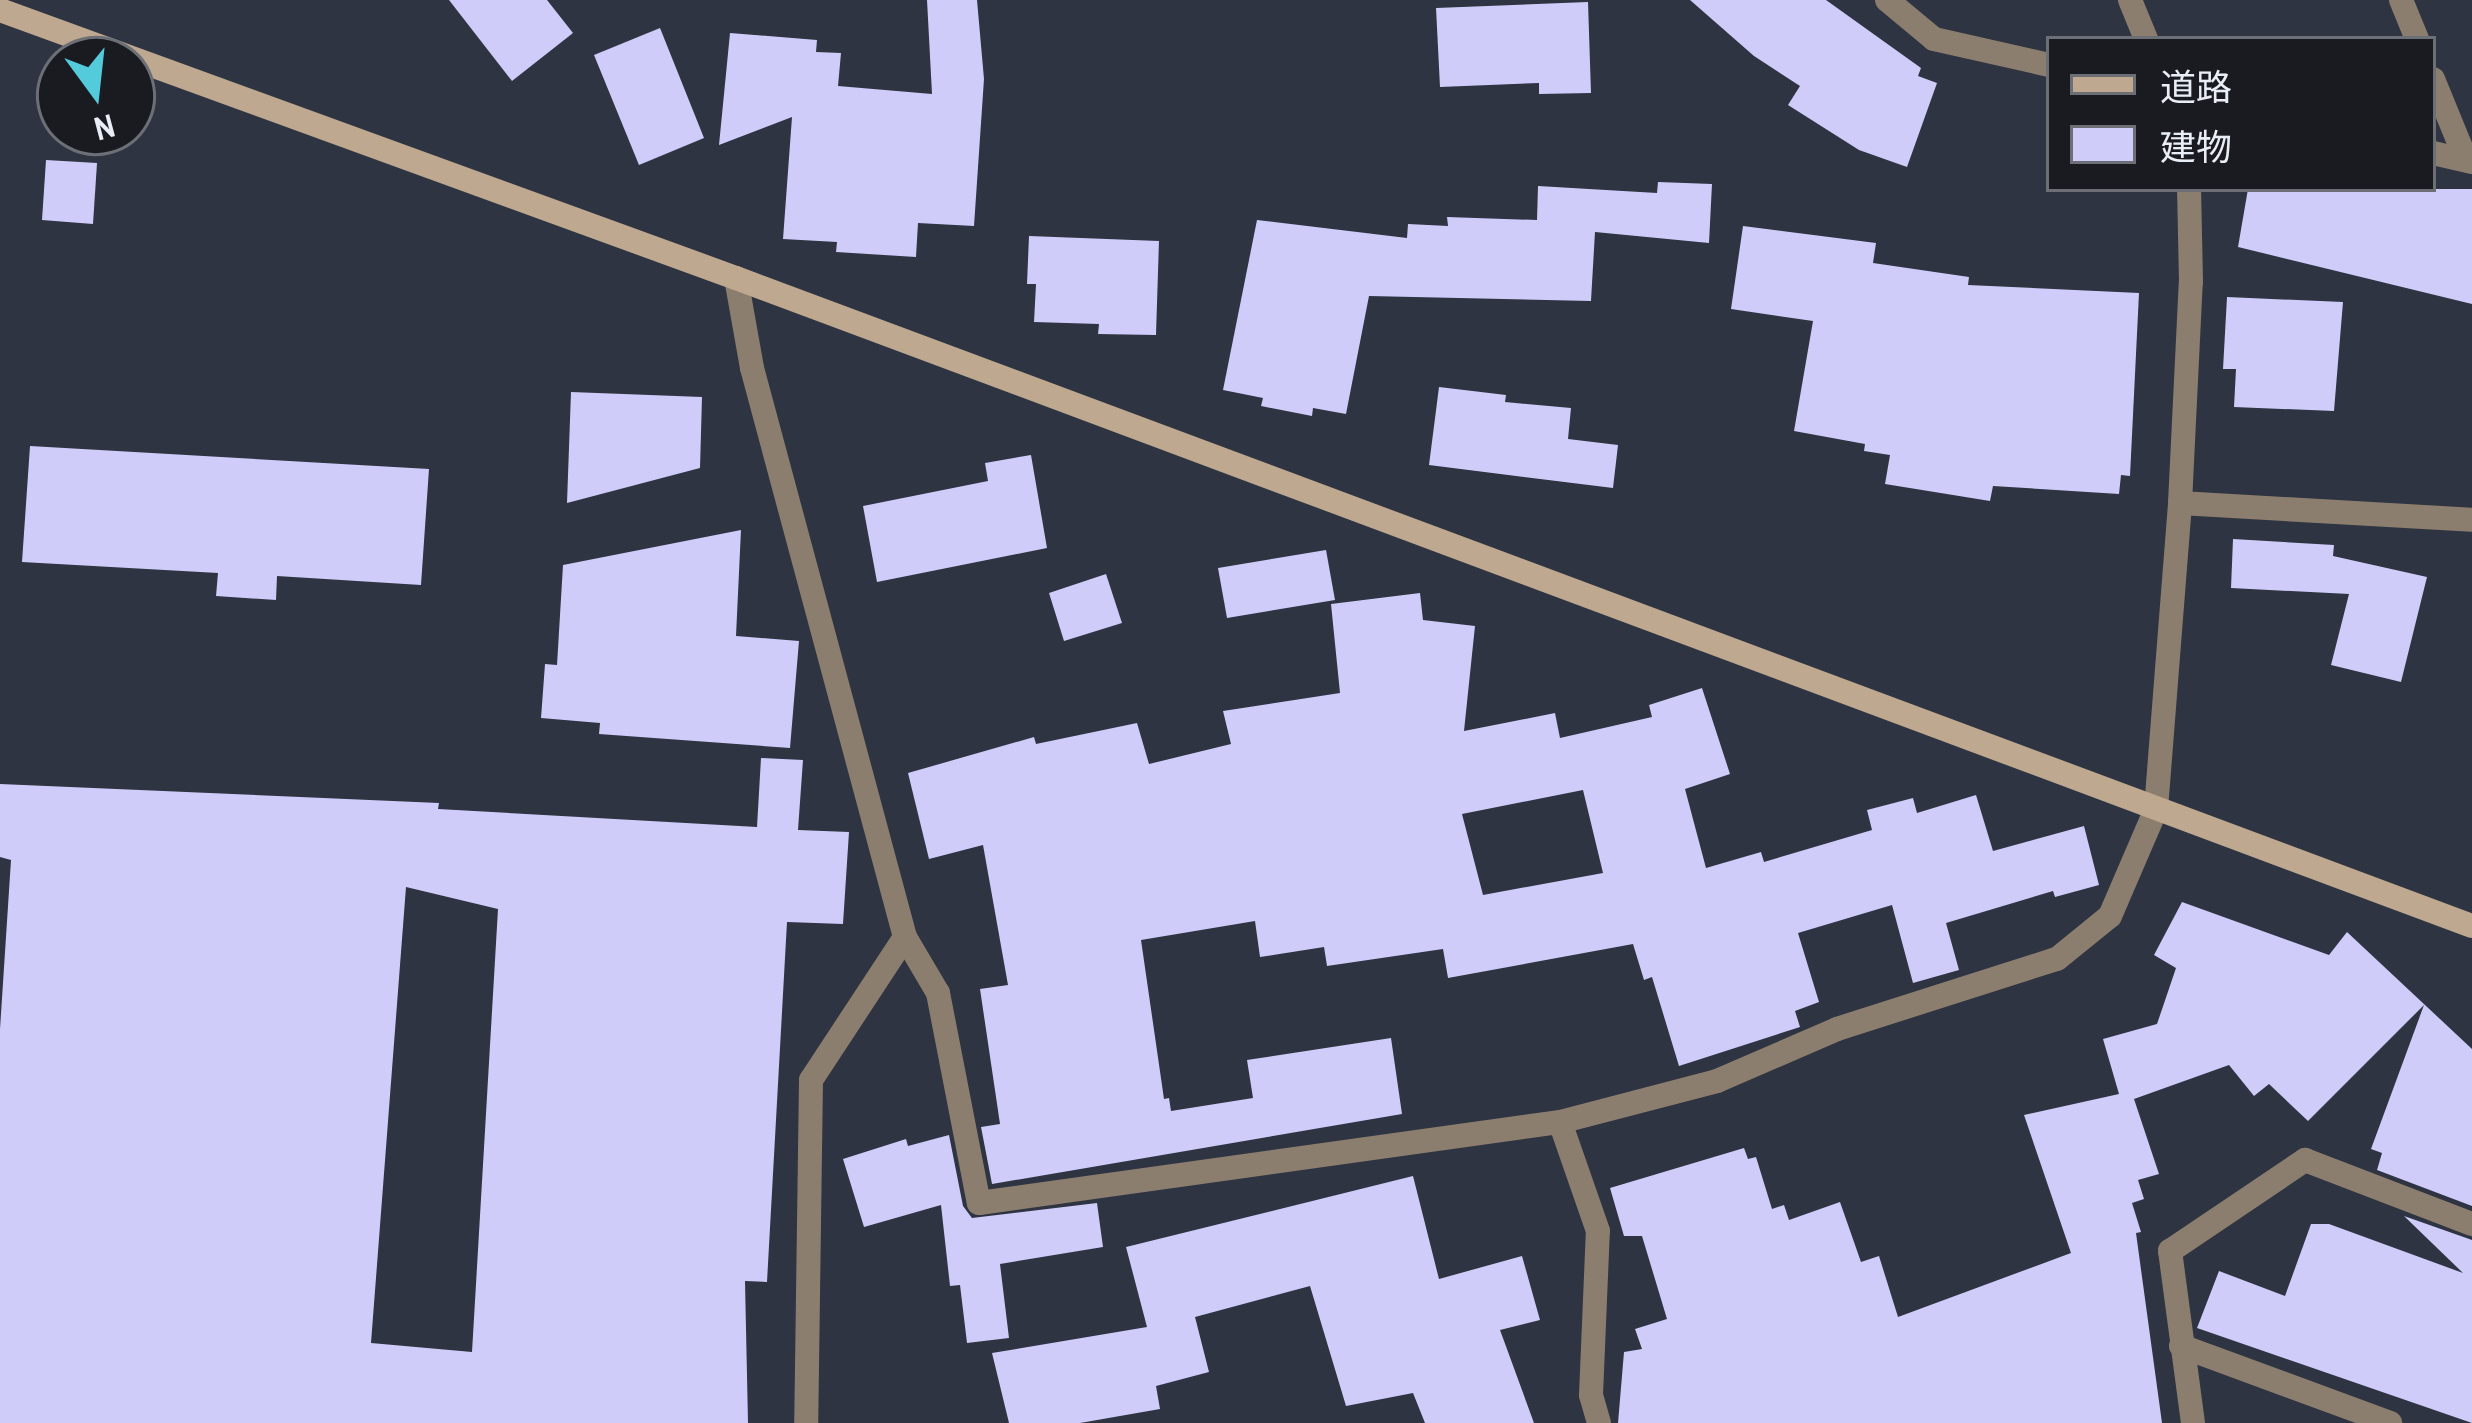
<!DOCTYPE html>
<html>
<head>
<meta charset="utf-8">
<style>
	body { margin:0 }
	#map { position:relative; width:2472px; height:1423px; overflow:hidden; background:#2e3441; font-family:"Archivo Narrow","Noto Sans JP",sans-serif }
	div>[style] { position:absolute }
	.building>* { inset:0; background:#cfccfa }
	.street>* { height:24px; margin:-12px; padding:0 12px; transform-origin:12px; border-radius:12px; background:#8c7e6e }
	.secondary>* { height:24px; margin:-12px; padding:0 12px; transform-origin:12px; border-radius:12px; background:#bea88f }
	span { translate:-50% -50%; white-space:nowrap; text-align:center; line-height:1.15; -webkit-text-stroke:12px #191b21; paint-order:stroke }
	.legend { position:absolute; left:2046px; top:36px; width:390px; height:156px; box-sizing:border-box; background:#191b21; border:3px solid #6c6f76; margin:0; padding:15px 21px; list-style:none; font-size:36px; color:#e9edf5 }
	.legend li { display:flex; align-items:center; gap:24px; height:60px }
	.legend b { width:60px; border:3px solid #6c6f76 }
	.north { position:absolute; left:36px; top:36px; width:120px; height:120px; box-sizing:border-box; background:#191b21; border:3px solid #6c6f76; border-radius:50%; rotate:165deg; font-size:33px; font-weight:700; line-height:48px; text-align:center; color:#e9edf5 }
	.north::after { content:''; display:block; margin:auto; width:42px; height:54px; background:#53cbdb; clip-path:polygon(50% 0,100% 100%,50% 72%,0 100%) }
</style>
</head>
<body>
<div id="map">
	<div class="building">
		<div style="clip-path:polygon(449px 0,547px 0,573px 33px,512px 81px)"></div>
		<div style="clip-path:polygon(927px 0,977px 0,984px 79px,974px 226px,918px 223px,916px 257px,836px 252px,837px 242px,783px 239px,792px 117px,719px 145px,730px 33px,817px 40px,816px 52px,841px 53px,838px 86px,932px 94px)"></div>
		<div style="clip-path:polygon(1690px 0,1826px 0,1921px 68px,1918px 76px,1937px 83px,1907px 167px,1859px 150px,1788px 105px,1800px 86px,1754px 56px)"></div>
		<div style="clip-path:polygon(1588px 2px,1591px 93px,1539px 94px,1539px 83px,1440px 87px,1436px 8px)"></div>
		<div style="clip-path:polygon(660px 28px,704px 138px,639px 165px,594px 55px)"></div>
		<div style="clip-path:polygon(46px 160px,97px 163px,93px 224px,42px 220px)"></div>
		<div style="clip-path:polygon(1658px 182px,1712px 184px,1709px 243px,1595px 232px,1591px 301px,1369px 296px,1346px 414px,1313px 408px,1312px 416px,1261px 406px,1263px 398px,1223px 390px,1257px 220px,1407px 238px,1408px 224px,1448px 226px,1447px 217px,1537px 220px,1538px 186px,1657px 193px)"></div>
		<div style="clip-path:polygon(2248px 189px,2472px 189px,2472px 304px,2238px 247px)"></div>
		<div style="clip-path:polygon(1743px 226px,1876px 243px,1873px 263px,1969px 277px,1968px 285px,2139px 293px,2130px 476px,2121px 475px,2119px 494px,1993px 486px,1990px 501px,1885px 484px,1890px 455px,1864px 451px,1865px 444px,1794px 431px,1813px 321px,1731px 309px)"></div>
		<div style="clip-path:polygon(1029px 236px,1159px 241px,1156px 335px,1098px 334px,1099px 324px,1034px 322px,1036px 284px,1027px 284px)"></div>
		<div style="clip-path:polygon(2227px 297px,2343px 302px,2334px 411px,2234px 407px,2236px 369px,2223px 369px)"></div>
		<div style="clip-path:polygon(1439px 387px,1506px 395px,1505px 402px,1571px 408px,1568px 439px,1618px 445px,1613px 488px,1429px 465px)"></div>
		<div style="clip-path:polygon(571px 392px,702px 397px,700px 468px,567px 503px)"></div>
		<div style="clip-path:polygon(30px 446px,429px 469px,421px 585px,277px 576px,276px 600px,216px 596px,218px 573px,22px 562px)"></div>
		<div style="clip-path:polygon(1031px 455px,1047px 548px,877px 582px,863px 506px,988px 481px,985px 463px)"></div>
		<div style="clip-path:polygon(741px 530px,736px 636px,799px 641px,790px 748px,599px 734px,600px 723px,541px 718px,545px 664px,557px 665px,563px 565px)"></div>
		<div style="clip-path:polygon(2233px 539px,2334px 545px,2333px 556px,2427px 577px,2401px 682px,2331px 665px,2349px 594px,2231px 588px)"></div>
		<div style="clip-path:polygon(1326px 550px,1335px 600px,1227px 618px,1218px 568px)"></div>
		<div style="clip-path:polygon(1106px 574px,1122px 623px,1064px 641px,1049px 593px)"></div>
		<div style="clip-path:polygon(evenodd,1420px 593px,1423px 620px,1475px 626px,1464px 731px,1555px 713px,1560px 738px,1652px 717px,1649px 705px,1702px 688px,1730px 774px,1685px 789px,1706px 868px,1761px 852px,1764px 862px,1872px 830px,1867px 810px,1913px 798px,1917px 813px,1976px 795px,1993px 851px,2084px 826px,2099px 885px,2055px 897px,2053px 891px,1946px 923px,1959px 970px,1913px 983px,1892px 905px,1798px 933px,1819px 1002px,1795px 1011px,1800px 1027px,1679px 1066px,1652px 977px,1644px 980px,1633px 944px,1448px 978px,1443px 949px,1327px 966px,1324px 947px,1260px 957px,1255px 921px,1141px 940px,1164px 1099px,1169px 1098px,1171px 1111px,1253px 1098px,1247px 1060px,1391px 1038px,1402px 1114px,992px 1184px,981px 1127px,1000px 1124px,980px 989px,1008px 985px,983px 845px,929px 859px,908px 773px,1034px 737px,1036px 744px,1137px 723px,1149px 764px,1231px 744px,1223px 711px,1340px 693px,1331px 604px,1420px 593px,1583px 790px,1603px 873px,1483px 895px,1462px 814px,1583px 790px)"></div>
		<div style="clip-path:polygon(evenodd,761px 758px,803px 760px,798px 830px,849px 832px,843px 924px,787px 922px,767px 1282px,745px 1281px,748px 1423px,0 1423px,0 1029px,11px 860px,0 857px,0 784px,439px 803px,438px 809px,757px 827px,761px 758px,406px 887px,498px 909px,472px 1352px,371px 1343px,406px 887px)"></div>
		<div style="clip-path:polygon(2182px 902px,2329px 955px,2347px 932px,2472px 1049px,2472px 1206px,2377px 1170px,2382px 1153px,2371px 1149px,2424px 1005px,2308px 1121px,2269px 1084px,2254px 1096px,2229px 1065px,2134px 1099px,2159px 1174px,2138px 1180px,2144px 1199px,2132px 1203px,2141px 1232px,2136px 1233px,2162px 1423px,1618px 1423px,1624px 1352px,1642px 1349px,1635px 1329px,1667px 1319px,1642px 1236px,1624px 1236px,1610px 1188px,1744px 1148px,1748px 1159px,1756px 1157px,1772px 1209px,1784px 1205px,1789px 1220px,1840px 1202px,1861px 1262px,1879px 1256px,1898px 1317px,2071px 1253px,2024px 1115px,2119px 1094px,2103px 1039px,2157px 1024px,2176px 968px,2154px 955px)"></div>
		<div style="clip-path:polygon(949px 1135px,963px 1206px,972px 1218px,1097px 1203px,1103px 1247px,1000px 1264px,1009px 1338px,967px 1343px,960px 1285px,950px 1286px,941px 1205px,864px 1227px,843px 1159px,906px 1139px,908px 1146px)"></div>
		<div style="clip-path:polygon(1413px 1176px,1439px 1279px,1522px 1256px,1540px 1320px,1500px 1330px,1534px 1423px,1425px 1423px,1413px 1393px,1346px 1406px,1310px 1286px,1195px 1317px,1209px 1372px,1156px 1386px,1160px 1409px,1080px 1423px,1009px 1423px,992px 1353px,1147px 1327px,1126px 1247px)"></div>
		<div style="clip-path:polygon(2404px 1216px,2472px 1240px,2472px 1423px,2197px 1328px,2219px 1271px,2285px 1296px,2311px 1224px,2329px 1224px,2463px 1273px)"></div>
	</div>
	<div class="street">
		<div style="left:1887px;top:0;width:61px;rotate:39.7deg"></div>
		<div style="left:1934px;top:39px;width:118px;rotate:12.7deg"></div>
		<div style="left:2130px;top:0;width:42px;rotate:67.7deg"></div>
		<div style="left:2401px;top:0;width:42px;rotate:67.7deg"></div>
		<div style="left:2433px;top:79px;width:87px;rotate:67.8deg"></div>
		<div style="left:2433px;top:153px;width:40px;rotate:13deg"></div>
		<div style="left:736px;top:278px;width:91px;rotate:79.9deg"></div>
		<div style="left:752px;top:368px;width:589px;rotate:74.95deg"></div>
		<div style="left:905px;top:937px;width:171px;rotate:123.3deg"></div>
		<div style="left:811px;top:1080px;width:343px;rotate:90.8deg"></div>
		<div style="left:2180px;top:503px;width:292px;rotate:3.3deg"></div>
		<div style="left:905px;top:937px;width:65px;rotate:59.5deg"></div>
		<div style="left:938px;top:993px;width:214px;rotate:79deg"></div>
		<div style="left:979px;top:1203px;width:587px;rotate:-7.94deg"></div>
		<div style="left:2181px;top:1346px;width:223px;rotate:20.2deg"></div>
		<div style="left:1599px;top:1423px;width:29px;rotate:-106deg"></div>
		<div style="left:1591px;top:1395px;width:164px;rotate:-87.6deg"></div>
		<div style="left:1598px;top:1231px;width:115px;rotate:-109.2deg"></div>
		<div style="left:1560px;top:1122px;width:162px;rotate:-14.6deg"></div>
		<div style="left:1717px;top:1081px;width:131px;rotate:-23.4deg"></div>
		<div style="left:1837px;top:1029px;width:231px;rotate:-17.7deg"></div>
		<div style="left:2057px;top:959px;width:68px;rotate:-39.1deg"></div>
		<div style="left:2110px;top:916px;width:116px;rotate:-66.7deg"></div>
		<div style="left:2156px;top:809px;width:307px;rotate:-85.5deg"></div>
		<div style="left:2180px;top:503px;width:221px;rotate:-87.2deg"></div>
		<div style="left:2191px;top:282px;width:93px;rotate:-91.2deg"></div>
		<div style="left:2193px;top:1423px;width:174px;rotate:-97.6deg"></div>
		<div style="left:2170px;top:1251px;width:163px;rotate:-34deg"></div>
		<div style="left:2305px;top:1160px;width:179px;rotate:21deg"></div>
	</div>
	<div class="secondary">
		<div style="left:0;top:10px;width:783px;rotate:20.01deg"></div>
		<div style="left:736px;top:278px;width:1853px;rotate:20.47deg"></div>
	</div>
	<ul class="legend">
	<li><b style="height:15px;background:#bea88f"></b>道路</li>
	<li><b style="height:33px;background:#cfccfa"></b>建物</li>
	</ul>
	<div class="north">N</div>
</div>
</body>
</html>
